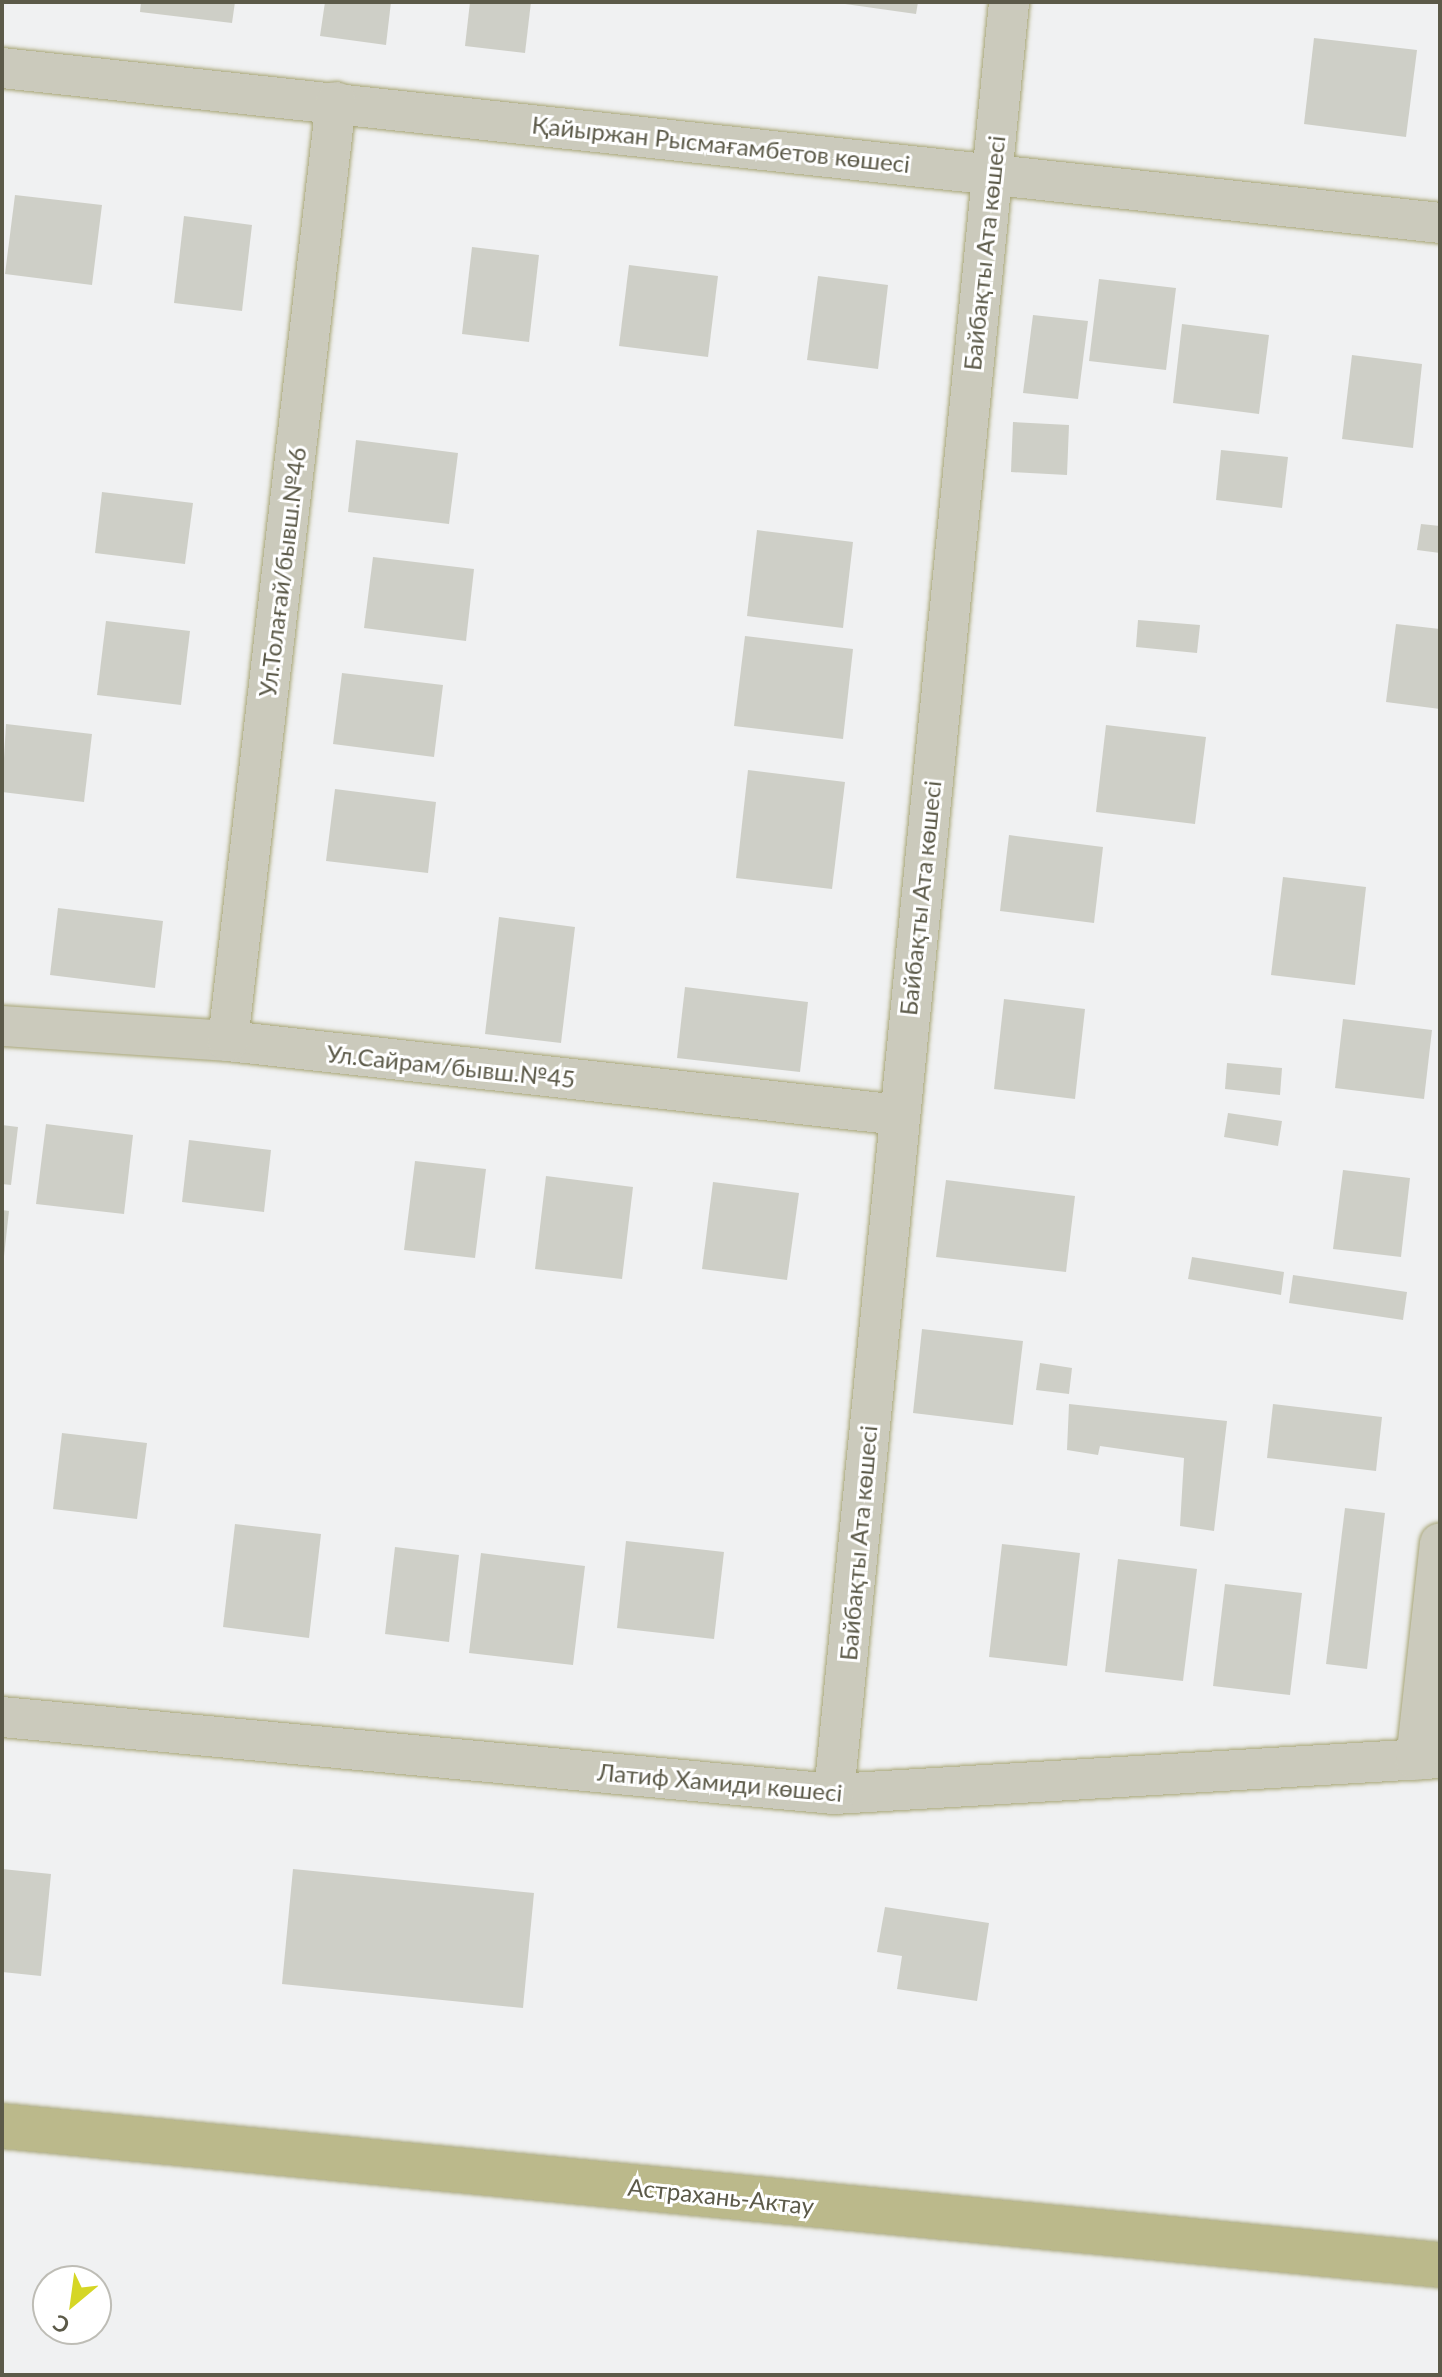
<!DOCTYPE html>
<html>
<head>
<meta charset="utf-8">
<style>
	body { margin:0 }
	#map { position:relative; width:1442px; height:2377px; overflow:hidden; background:#f0f1f2; font-family:Lato,sans-serif }
	div>[style] { position:absolute }
	.building>* { inset:0; background:#cecfc7 }
	.roads { filter:drop-shadow(0 0 2px #a7a576) drop-shadow(0 0 2px #a7a576) }
	.minor>* { height:40px; margin:-20px; padding:0 20px; transform-origin:20px; border-radius:20px; background:#cbcabc }
	.highway>* { height:44px; margin:-22px; padding:0 22px; transform-origin:22px; border-radius:22px; background:#bbb98b }
	span { translate:-50% -50%; white-space:nowrap; text-align:center; line-height:1.15; -webkit-text-stroke:6px #fff; paint-order:stroke }
	.street-label { font-size:24px; color:#5c5a49 }
	.frame { position:absolute; inset:0; border:4px solid #5c5a49; pointer-events:none }
	.north { position:absolute; left:32px; top:2265px; width:80px; height:80px; box-sizing:border-box; background:#fff; border:2px solid #bebdb6; border-radius:50%; rotate:209deg; font-size:22px; font-weight:700; line-height:32px; text-align:center; color:#5c5a49 }
	.north::after { content:''; display:block; margin:auto; width:28px; height:36px; background:#d5d625; clip-path:polygon(50% 0,100% 100%,50% 72%,0 100%) }
</style>
</head>
<body>
<div id="map">
	<div class="building">
		<div style="clip-path:polygon(141px 2px,235px 2px,232px 23px,140px 12px)"></div>
		<div style="clip-path:polygon(325px 2px,391px 2px,386px 45px,320px 36px)"></div>
		<div style="clip-path:polygon(470px 2px,531px 2px,525px 53px,465px 46px)"></div>
		<div style="clip-path:polygon(831px 2px,918px 2px,916px 14px)"></div>
		<div style="clip-path:polygon(1314px 38px,1417px 50px,1406px 137px,1304px 124px)"></div>
		<div style="clip-path:polygon(15px 195px,102px 205px,92px 285px,5px 274px)"></div>
		<div style="clip-path:polygon(184px 216px,252px 225px,242px 311px,174px 303px)"></div>
		<div style="clip-path:polygon(472px 247px,539px 255px,529px 342px,462px 334px)"></div>
		<div style="clip-path:polygon(629px 265px,718px 276px,708px 357px,619px 346px)"></div>
		<div style="clip-path:polygon(818px 276px,888px 285px,878px 369px,807px 360px)"></div>
		<div style="clip-path:polygon(1099px 279px,1176px 288px,1166px 370px,1089px 361px)"></div>
		<div style="clip-path:polygon(1033px 315px,1088px 321px,1078px 399px,1023px 393px)"></div>
		<div style="clip-path:polygon(1182px 324px,1269px 335px,1259px 414px,1173px 403px)"></div>
		<div style="clip-path:polygon(1352px 355px,1422px 364px,1413px 448px,1342px 439px)"></div>
		<div style="clip-path:polygon(1013px 422px,1069px 425px,1067px 475px,1011px 472px)"></div>
		<div style="clip-path:polygon(356px 440px,458px 453px,449px 524px,348px 512px)"></div>
		<div style="clip-path:polygon(1221px 450px,1288px 457px,1282px 508px,1216px 500px)"></div>
		<div style="clip-path:polygon(102px 492px,193px 503px,185px 564px,95px 553px)"></div>
		<div style="clip-path:polygon(1421px 524px,1440px 526px,1440px 553px,1417px 550px)"></div>
		<div style="clip-path:polygon(757px 530px,853px 542px,843px 628px,747px 616px)"></div>
		<div style="clip-path:polygon(373px 557px,474px 569px,466px 641px,364px 628px)"></div>
		<div style="clip-path:polygon(1138px 620px,1200px 625px,1197px 653px,1136px 647px)"></div>
		<div style="clip-path:polygon(106px 621px,190px 631px,181px 705px,97px 695px)"></div>
		<div style="clip-path:polygon(1396px 624px,1440px 629px,1440px 709px,1386px 702px)"></div>
		<div style="clip-path:polygon(745px 636px,853px 649px,843px 739px,734px 726px)"></div>
		<div style="clip-path:polygon(342px 673px,443px 685px,434px 757px,333px 744px)"></div>
		<div style="clip-path:polygon(6px 724px,92px 734px,84px 802px,2px 792px)"></div>
		<div style="clip-path:polygon(1106px 725px,1206px 737px,1195px 824px,1096px 812px)"></div>
		<div style="clip-path:polygon(748px 770px,845px 782px,832px 889px,736px 878px)"></div>
		<div style="clip-path:polygon(335px 789px,436px 802px,428px 873px,326px 861px)"></div>
		<div style="clip-path:polygon(1009px 835px,1103px 847px,1094px 923px,1000px 911px)"></div>
		<div style="clip-path:polygon(1283px 877px,1366px 887px,1355px 985px,1271px 975px)"></div>
		<div style="clip-path:polygon(58px 908px,163px 921px,155px 988px,50px 975px)"></div>
		<div style="clip-path:polygon(499px 917px,575px 927px,561px 1043px,485px 1034px)"></div>
		<div style="clip-path:polygon(685px 987px,808px 1002px,800px 1072px,677px 1058px)"></div>
		<div style="clip-path:polygon(1004px 999px,1085px 1009px,1075px 1099px,994px 1089px)"></div>
		<div style="clip-path:polygon(1343px 1019px,1432px 1030px,1424px 1099px,1335px 1088px)"></div>
		<div style="clip-path:polygon(1227px 1063px,1282px 1068px,1280px 1095px,1225px 1089px)"></div>
		<div style="clip-path:polygon(1228px 1113px,1282px 1121px,1278px 1146px,1224px 1137px)"></div>
		<div style="clip-path:polygon(46px 1124px,133px 1135px,124px 1214px,36px 1204px)"></div>
		<div style="clip-path:polygon(2px 1125px,18px 1127px,11px 1185px,2px 1184px)"></div>
		<div style="clip-path:polygon(189px 1140px,271px 1150px,264px 1212px,182px 1202px)"></div>
		<div style="clip-path:polygon(415px 1161px,486px 1169px,475px 1258px,404px 1250px)"></div>
		<div style="clip-path:polygon(1343px 1170px,1410px 1178px,1401px 1257px,1333px 1249px)"></div>
		<div style="clip-path:polygon(546px 1176px,633px 1187px,622px 1279px,535px 1269px)"></div>
		<div style="clip-path:polygon(946px 1180px,1075px 1196px,1066px 1272px,936px 1257px)"></div>
		<div style="clip-path:polygon(713px 1182px,799px 1193px,787px 1280px,702px 1269px)"></div>
		<div style="clip-path:polygon(2px 1210px,9px 1211px,4px 1256px,2px 1256px)"></div>
		<div style="clip-path:polygon(1192px 1257px,1284px 1272px,1281px 1295px,1188px 1279px)"></div>
		<div style="clip-path:polygon(1293px 1275px,1407px 1292px,1403px 1320px,1289px 1303px)"></div>
		<div style="clip-path:polygon(922px 1329px,1023px 1341px,1013px 1425px,913px 1413px)"></div>
		<div style="clip-path:polygon(1040px 1363px,1072px 1368px,1069px 1394px,1036px 1390px)"></div>
		<div style="clip-path:polygon(1069px 1404px,1227px 1421px,1214px 1531px,1180px 1526px,1184px 1458px,1100px 1446px,1098px 1455px,1067px 1450px)"></div>
		<div style="clip-path:polygon(1273px 1404px,1382px 1417px,1376px 1471px,1267px 1458px)"></div>
		<div style="clip-path:polygon(62px 1433px,147px 1443px,137px 1519px,53px 1509px)"></div>
		<div style="clip-path:polygon(1345px 1508px,1385px 1513px,1367px 1669px,1326px 1664px)"></div>
		<div style="clip-path:polygon(235px 1524px,321px 1534px,309px 1638px,223px 1627px)"></div>
		<div style="clip-path:polygon(626px 1541px,724px 1552px,714px 1639px,617px 1628px)"></div>
		<div style="clip-path:polygon(1002px 1544px,1080px 1553px,1067px 1666px,989px 1657px)"></div>
		<div style="clip-path:polygon(395px 1547px,459px 1555px,449px 1642px,385px 1634px)"></div>
		<div style="clip-path:polygon(481px 1553px,585px 1566px,573px 1665px,469px 1653px)"></div>
		<div style="clip-path:polygon(1118px 1559px,1197px 1569px,1183px 1681px,1105px 1672px)"></div>
		<div style="clip-path:polygon(1225px 1584px,1302px 1593px,1290px 1695px,1213px 1686px)"></div>
		<div style="clip-path:polygon(2px 1869px,51px 1874px,41px 1976px,2px 1972px)"></div>
		<div style="clip-path:polygon(293px 1869px,534px 1893px,523px 2008px,282px 1984px)"></div>
		<div style="clip-path:polygon(885px 1907px,989px 1923px,977px 2001px,897px 1989px,902px 1956px,877px 1952px)"></div>
	</div>
	<div class="roads">
		<div class="minor">
			<div style="left:2px;top:68px;width:1446px;rotate:6.15deg"></div>
			<div style="left:2px;top:1026px;width:226px;rotate:3.8deg"></div>
			<div style="left:228px;top:1041px;width:675px;rotate:6.29deg"></div>
			<div style="left:228px;top:1041px;width:945px;rotate:-83.44deg"></div>
			<div style="left:2px;top:1717px;width:836px;rotate:5.29deg"></div>
			<div style="left:834px;top:1794px;width:607px;rotate:-3.4deg"></div>
			<div style="left:1416px;top:1760px;width:218px;rotate:-83.7deg"></div>
			<div style="left:834px;top:1794px;width:1801px;rotate:-84.42deg"></div>
		</div>
		<div class="highway">
			<div style="left:2px;top:2126px;width:1445px;rotate:5.52deg"></div>
		</div>
	</div>
	<div class="street-label">
		<span style="left:721px;top:144px;rotate:6deg">Қайыржан Рысмағамбетов көшесі</span>
		<span style="left:984px;top:253px;rotate:-84deg">Байбақты Ата көшесі</span>
		<span style="left:282px;top:572px;rotate:-83deg">Ул.Толағай/бывш.№46</span>
		<span style="left:920px;top:898px;rotate:-84deg">Байбақты Ата көшесі</span>
		<span style="left:451px;top:1066px;rotate:6deg">Ул.Сайрам/бывш.№45</span>
		<span style="left:858px;top:1543px;rotate:-85deg">Байбақты Ата көшесі</span>
		<span style="left:720px;top:1782px;rotate:5deg">Латиф Хамиди көшесі</span>
		<span style="left:721px;top:2196px;rotate:6deg">Астрахань-Актау</span>
	</div>
	<div class="frame"></div>
	<div class="north">С</div>
</div>
</body>
</html>
